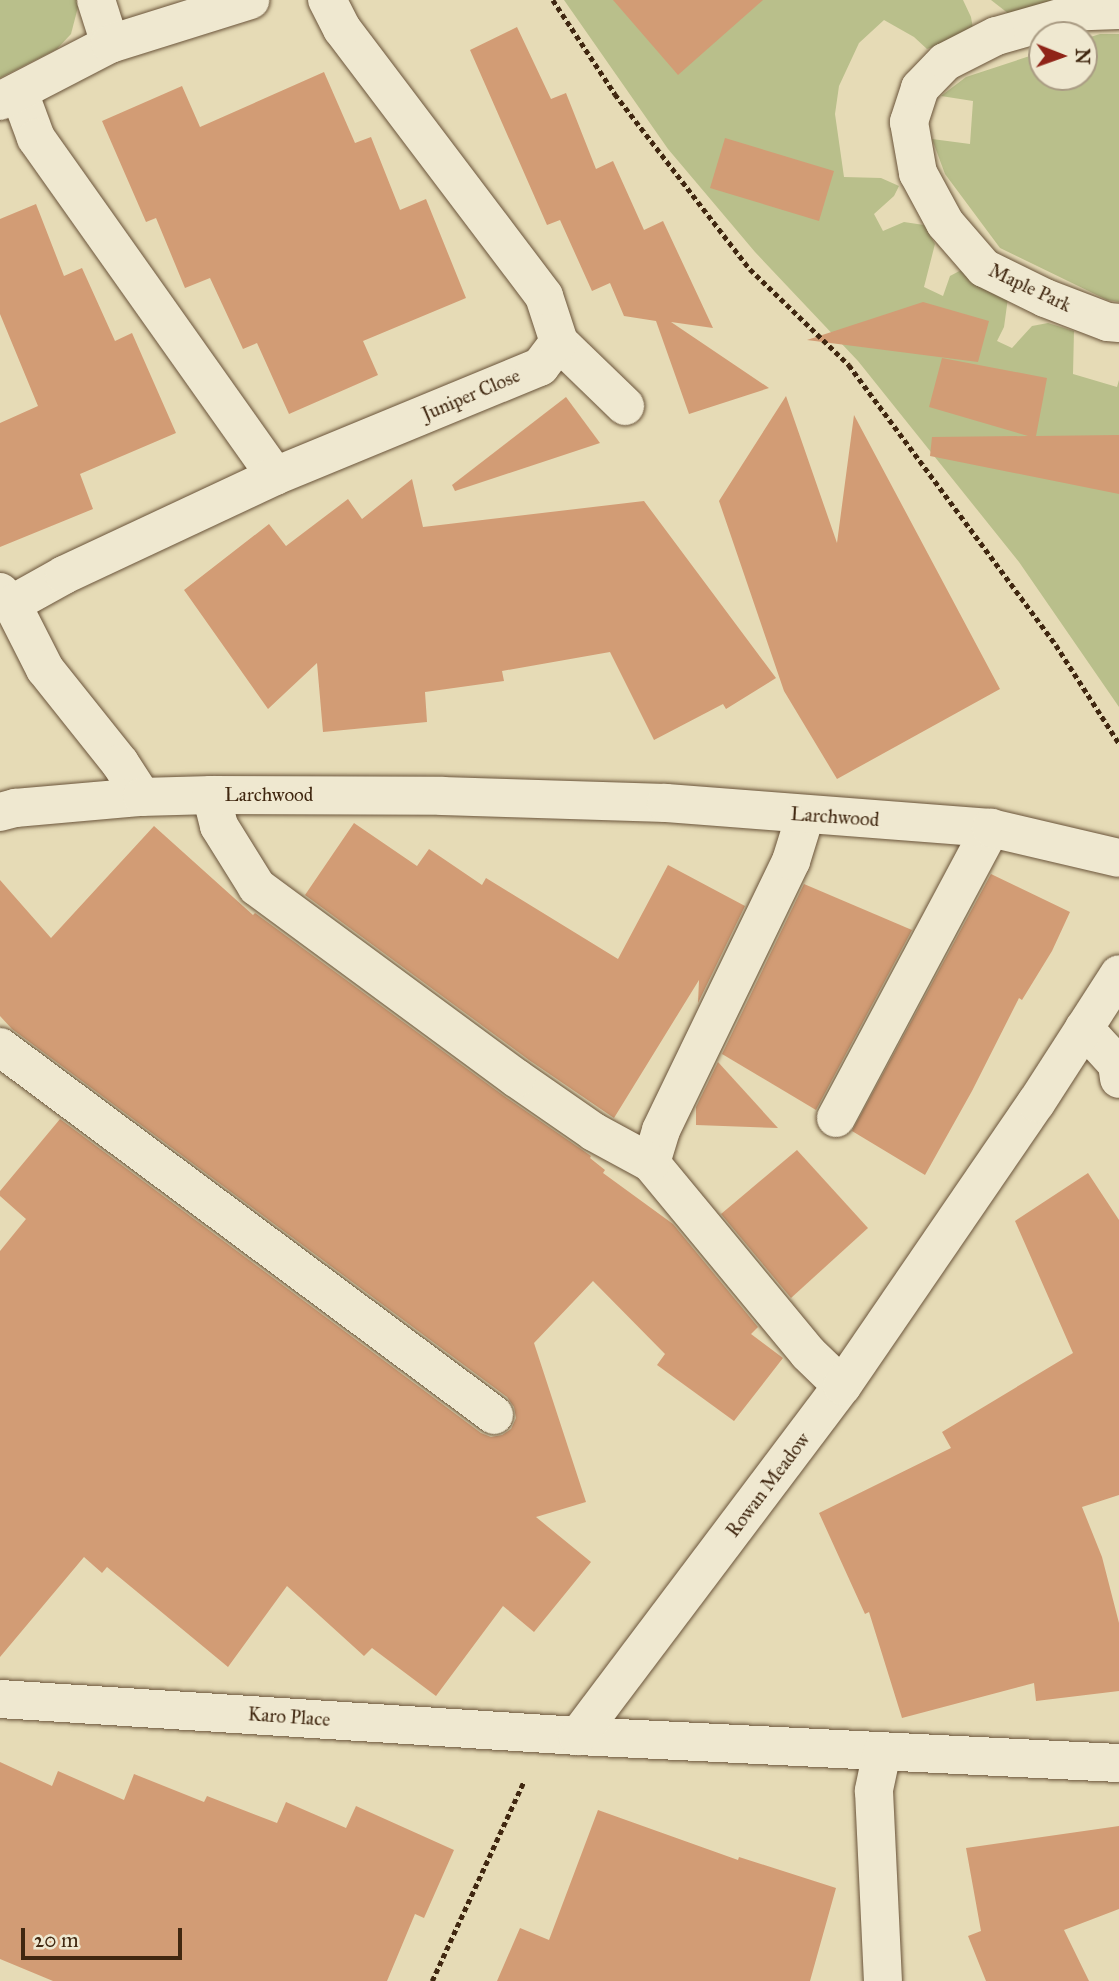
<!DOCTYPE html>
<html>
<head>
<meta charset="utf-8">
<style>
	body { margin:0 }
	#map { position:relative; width:1119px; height:1981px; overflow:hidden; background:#e6dbb6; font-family:"IM FELL Great Primer",serif }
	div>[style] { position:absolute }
	.green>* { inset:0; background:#b9bf8b }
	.building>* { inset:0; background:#d29c75 }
	.path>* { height:4.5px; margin-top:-2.25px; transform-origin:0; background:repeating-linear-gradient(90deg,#402710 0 5px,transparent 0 8.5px) }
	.roads { filter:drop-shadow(0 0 2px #6a543a) drop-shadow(0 0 2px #6a543a) }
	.minor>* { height:38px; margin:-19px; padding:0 19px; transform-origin:19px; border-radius:19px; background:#efe8d0 }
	span { translate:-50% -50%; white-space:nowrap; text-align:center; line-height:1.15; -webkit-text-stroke:5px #efe8d0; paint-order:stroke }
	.street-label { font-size:19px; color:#402710 }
	.north { position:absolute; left:1028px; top:21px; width:70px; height:70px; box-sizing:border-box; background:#efe8d0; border:2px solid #a99b83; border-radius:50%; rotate:91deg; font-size:19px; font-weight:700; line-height:28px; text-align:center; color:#402710 }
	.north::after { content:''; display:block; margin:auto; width:24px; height:32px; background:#8f2418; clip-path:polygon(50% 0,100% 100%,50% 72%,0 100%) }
	.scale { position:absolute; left:21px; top:1928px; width:161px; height:32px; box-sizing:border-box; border:4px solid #402710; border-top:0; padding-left:9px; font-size:21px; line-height:24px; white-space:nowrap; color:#402710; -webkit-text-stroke:5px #efe8d0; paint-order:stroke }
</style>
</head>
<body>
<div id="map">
	<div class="green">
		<div style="clip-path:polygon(0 0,76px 0,78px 7px,71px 34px,57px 49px,0 78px)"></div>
		<div style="clip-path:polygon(564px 0,963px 0,971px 17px,974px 34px,927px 49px,914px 37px,884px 20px,859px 43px,839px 86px,835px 114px,844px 177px,881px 178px,899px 186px,894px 196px,874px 214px,883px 231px,904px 222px,924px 225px,935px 244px,924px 287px,943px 296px,950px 276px,965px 268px,1008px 298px,1004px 327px,997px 341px,1012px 348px,1032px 326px,1048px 323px,1074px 331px,1073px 374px,1117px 387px,1119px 380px,1119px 707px,1019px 562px,858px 361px,755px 252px,668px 149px)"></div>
		<div style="clip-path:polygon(991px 0,1051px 0,1052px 9px,1018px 21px)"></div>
		<div style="clip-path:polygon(1100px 34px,1119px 34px,1119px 302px,1107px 300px,1000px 248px,945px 174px,932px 139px,970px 144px,973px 101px,941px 96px,966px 77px,1042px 52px,1042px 77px,1084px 77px,1084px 39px)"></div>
	</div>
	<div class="building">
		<div style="clip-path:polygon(613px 0,763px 0,678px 75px)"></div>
		<div style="clip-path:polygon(517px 27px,551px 99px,566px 93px,596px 169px,613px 161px,644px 230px,663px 221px,713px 328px,671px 322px,769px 388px,689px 414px,656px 321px,624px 316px,610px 283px,592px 291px,560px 220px,547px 225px,470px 50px)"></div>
		<div style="clip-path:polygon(324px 72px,355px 143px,371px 137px,400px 210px,426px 199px,466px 298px,363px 341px,378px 375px,289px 414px,257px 343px,243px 349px,210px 278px,185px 288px,156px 218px,146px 222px,102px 121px,182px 86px,200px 127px)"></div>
		<div style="clip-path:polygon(725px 138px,834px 171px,819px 221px,710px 188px)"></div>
		<div style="clip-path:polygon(36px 204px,64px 276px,82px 268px,115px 341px,132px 333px,176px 433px,80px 474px,93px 509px,0 547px,0 423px,38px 406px,0 314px,0 219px)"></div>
		<div style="clip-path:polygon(923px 302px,989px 321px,978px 362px,807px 340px)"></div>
		<div style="clip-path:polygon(942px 358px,1047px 378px,1036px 436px,1119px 435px,1119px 494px,930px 456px,932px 437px,1028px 436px,929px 407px)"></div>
		<div style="clip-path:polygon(786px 396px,837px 543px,854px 415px,1000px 689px,837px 779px,784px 691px,719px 501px)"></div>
		<div style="clip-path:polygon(566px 397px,600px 443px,455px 491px,452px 485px)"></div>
		<div style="clip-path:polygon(412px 479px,423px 527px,644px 501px,776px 678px,726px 709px,723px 704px,654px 740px,610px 652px,502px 671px,504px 681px,425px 692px,427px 722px,323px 732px,317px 663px,268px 709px,184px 590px,269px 524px,286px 546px,348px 499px,362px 519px)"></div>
		<div style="clip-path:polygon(354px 823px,417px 866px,429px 849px,482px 885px,486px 878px,618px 959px,668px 865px,745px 906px,698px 1003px,699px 980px,614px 1118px,529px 1060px,305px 895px)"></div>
		<div style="clip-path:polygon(154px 826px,253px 915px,255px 913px,504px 1096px,591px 1156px,590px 1158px,605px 1170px,603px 1173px,673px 1224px,758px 1327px,751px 1334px,783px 1358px,734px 1421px,657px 1365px,665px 1354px,593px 1281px,534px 1343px,586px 1502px,536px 1517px,591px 1562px,534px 1632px,503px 1606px,436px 1696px,372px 1648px,364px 1656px,287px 1586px,228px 1667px,107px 1567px,102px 1573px,84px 1557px,0 1657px,0 1251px,26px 1219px,0 1196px,0 1191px,60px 1119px,481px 1433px,491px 1437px,502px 1435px,511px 1429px,516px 1418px,514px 1407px,507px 1397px,12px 1029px,0 1016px,0 880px,51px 938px)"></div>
		<div style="clip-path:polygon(991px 874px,1070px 912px,1052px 951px,1022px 1000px,1019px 998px,972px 1091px,925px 1175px,852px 1131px)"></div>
		<div style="clip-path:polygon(804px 884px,912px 930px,816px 1110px,722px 1054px)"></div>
		<div style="clip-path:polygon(718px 1062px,778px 1128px,696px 1125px,696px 1107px)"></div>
		<div style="clip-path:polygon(797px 1150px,868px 1228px,791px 1298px,721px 1214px)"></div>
		<div style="clip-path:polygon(1088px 1173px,1119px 1220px,1119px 1495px,1082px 1507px,1102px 1557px,1119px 1623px,1119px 1691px,1036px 1701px,1034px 1683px,902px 1718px,869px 1612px,865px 1614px,819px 1513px,951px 1448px,942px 1432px,1073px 1353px,1015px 1221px)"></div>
		<div style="clip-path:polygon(0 1762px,52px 1786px,58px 1771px,124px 1800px,134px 1774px,204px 1802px,207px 1796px,277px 1823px,286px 1802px,346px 1828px,356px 1806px,454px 1850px,424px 1918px,415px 1914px,387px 1981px,53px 1981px,0 1959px)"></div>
		<div style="clip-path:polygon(598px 1810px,738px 1860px,739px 1857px,836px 1888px,810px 1981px,497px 1981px,520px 1928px,549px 1940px)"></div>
		<div style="clip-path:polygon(1119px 1826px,1119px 1909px,1064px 1930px,1089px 1981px,986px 1981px,968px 1936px,981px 1931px,966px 1848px)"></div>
	</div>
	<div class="path">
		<div style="left:553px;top:0;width:113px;rotate:56.6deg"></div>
		<div style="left:615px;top:94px;width:221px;rotate:52.4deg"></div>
		<div style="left:750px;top:269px;width:138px;rotate:44.1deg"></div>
		<div style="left:849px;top:365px;width:348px;rotate:53.5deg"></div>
		<div style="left:1056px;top:645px;width:117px;rotate:57.3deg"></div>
		<div style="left:432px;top:1981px;width:220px;rotate:-65.3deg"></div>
	</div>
	<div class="roads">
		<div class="minor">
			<div style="left:96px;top:0;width:46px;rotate:72.3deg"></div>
			<div style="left:1119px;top:10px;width:35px;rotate:178deg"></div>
			<div style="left:1084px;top:11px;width:91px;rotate:164.1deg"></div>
			<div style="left:996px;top:36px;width:57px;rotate:153deg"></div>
			<div style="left:945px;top:62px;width:36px;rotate:134deg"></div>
			<div style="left:920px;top:88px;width:36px;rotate:108deg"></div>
			<div style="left:909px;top:122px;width:52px;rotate:80deg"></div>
			<div style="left:918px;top:173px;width:57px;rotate:61.6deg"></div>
			<div style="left:945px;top:223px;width:60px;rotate:49.1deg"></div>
			<div style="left:984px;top:268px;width:68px;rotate:26.2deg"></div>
			<div style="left:1045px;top:298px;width:67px;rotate:20.9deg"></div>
			<div style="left:1108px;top:322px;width:11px;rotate:5deg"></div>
			<div style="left:19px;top:92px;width:49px;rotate:69.7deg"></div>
			<div style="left:36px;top:138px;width:414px;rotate:54.7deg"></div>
			<div style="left:0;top:101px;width:124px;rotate:-27.4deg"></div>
			<div style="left:110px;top:44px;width:147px;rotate:-17.4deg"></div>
			<div style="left:559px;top:342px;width:92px;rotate:44.1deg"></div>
			<div style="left:0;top:592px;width:17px;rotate:45deg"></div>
			<div style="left:12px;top:604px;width:60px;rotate:-29.1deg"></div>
			<div style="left:64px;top:575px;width:233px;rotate:-25.1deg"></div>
			<div style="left:275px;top:476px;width:287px;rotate:-22.4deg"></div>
			<div style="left:540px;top:367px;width:31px;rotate:-53deg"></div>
			<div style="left:559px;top:342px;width:48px;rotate:-108.1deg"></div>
			<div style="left:544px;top:296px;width:335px;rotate:-127.1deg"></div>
			<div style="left:342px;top:29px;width:33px;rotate:-117deg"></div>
			<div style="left:12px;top:604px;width:73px;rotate:63.1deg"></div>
			<div style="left:45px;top:669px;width:120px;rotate:51.4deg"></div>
			<div style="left:120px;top:763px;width:40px;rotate:57.1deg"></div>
			<div style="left:0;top:812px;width:16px;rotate:-15deg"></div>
			<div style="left:15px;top:808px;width:127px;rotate:-5deg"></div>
			<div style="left:142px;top:797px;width:69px;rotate:-1.7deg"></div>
			<div style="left:1084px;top:1028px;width:49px;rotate:47.5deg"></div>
			<div style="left:1117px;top:1064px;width:15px;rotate:82deg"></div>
			<div style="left:0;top:1047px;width:616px;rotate:36.68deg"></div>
			<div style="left:836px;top:1118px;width:329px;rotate:-61.9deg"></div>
			<div style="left:651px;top:1163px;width:34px;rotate:-73deg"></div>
			<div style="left:661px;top:1130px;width:299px;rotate:-64.2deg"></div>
			<div style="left:791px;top:861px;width:47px;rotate:-72.7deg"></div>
			<div style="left:842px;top:1386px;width:47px;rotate:-135.9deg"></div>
			<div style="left:808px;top:1353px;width:246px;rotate:-129.6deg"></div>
			<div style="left:651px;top:1163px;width:65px;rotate:-151.5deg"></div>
			<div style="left:594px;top:1132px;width:95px;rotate:-145.3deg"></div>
			<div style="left:516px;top:1078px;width:322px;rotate:-143.6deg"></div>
			<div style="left:257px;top:887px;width:72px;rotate:-121.9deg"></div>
			<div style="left:219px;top:826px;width:32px;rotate:-104deg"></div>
			<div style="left:211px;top:795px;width:231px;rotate:0.2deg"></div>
			<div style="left:442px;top:796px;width:224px;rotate:1.8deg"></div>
			<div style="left:666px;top:803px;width:326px;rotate:4.4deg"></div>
			<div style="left:991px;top:828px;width:131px;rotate:13.2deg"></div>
			<div style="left:0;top:1699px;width:579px;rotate:3.66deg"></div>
			<div style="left:578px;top:1736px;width:542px;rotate:2.86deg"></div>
			<div style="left:578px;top:1736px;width:438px;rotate:-53deg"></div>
			<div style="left:842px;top:1386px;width:343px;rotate:-55.6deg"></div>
			<div style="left:1036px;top:1103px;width:153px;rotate:-57.2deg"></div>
			<div style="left:882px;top:1752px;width:40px;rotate:102deg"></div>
			<div style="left:874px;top:1791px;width:190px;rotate:87.3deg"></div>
		</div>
	</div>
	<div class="street-label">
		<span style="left:1030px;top:288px;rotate:25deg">Maple Park</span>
		<span style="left:471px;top:395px;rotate:-23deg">Juniper Close</span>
		<span style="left:269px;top:795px">Larchwood</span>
		<span style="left:835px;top:817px;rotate:4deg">Larchwood</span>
		<span style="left:768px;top:1485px;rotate:-53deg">Rowan Meadow</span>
		<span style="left:289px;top:1717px;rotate:4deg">Karo Place</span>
	</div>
	<div class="north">N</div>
	<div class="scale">20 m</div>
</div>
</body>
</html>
